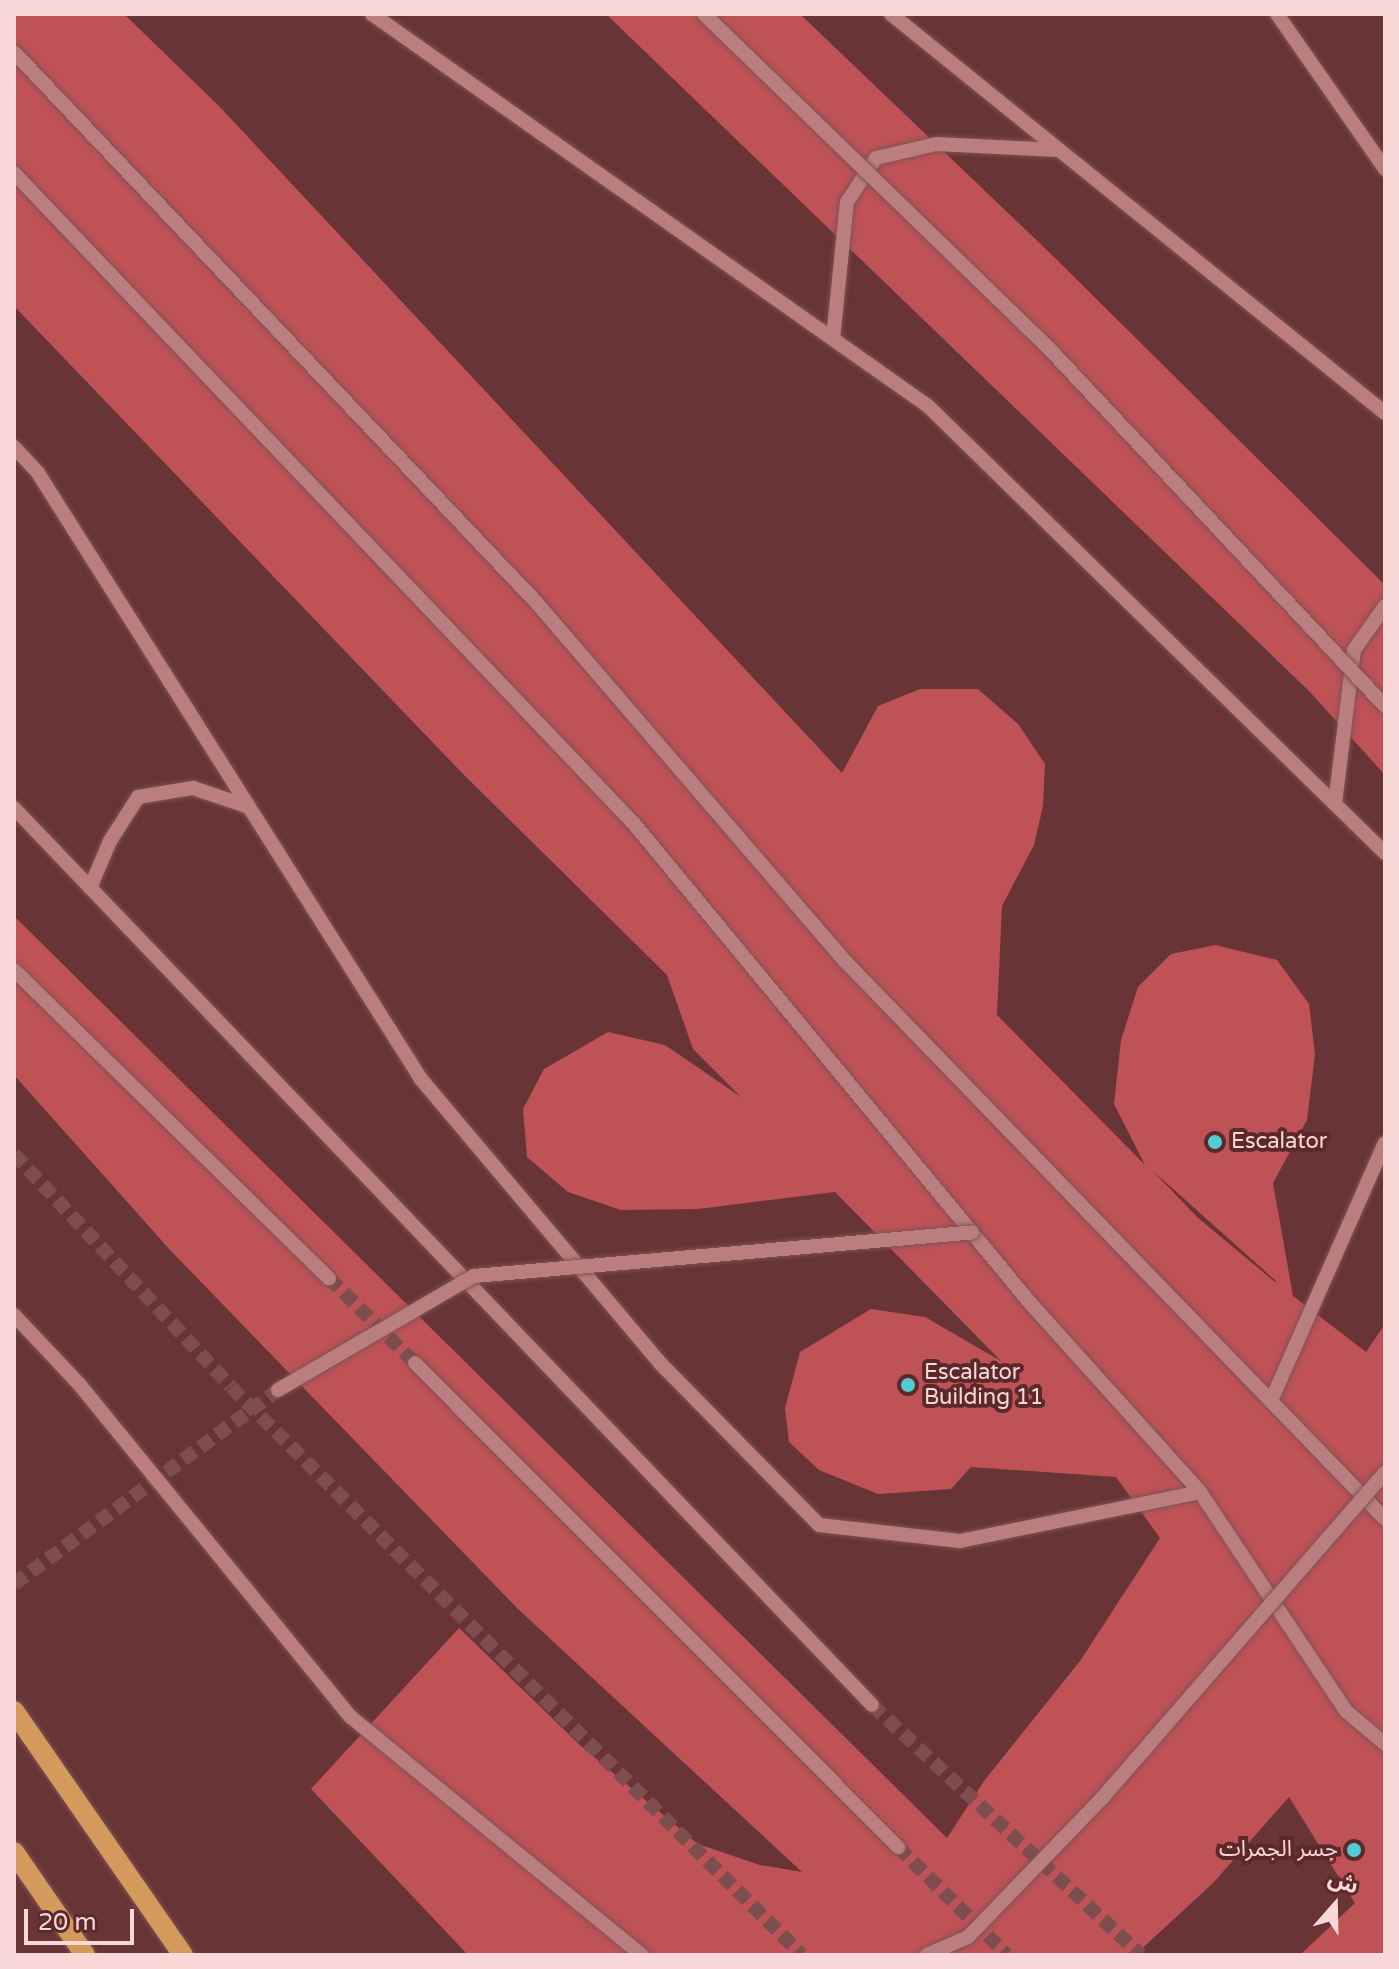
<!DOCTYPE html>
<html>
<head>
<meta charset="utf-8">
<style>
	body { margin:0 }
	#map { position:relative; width:1399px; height:1969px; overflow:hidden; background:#683435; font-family:"Varela Round","Noto Sans Arabic",sans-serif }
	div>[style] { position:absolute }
	.building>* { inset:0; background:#be5257 }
	.minor-tunnel>* { height:14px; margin-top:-7px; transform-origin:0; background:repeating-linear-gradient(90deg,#7e4d4d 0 14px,transparent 0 21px) }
	.roads { filter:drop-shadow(0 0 2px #7f5254) drop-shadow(0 0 2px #7f5254) }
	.minor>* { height:14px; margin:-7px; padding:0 7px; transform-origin:7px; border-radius:7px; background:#ba7e7e }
	.major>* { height:20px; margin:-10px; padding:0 10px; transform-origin:10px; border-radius:10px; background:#d39a5c }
	.bridges { filter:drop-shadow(0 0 2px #7f5254) drop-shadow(0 0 2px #7f5254) }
	.minor-bridge>* { height:14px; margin:-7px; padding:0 7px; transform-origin:7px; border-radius:7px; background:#ba7e7e }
	.dots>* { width:22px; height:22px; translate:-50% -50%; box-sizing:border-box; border:4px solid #5c292b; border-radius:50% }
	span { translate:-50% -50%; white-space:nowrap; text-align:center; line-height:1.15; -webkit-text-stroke:8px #5c292b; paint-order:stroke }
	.poi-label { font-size:22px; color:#f9d8d7 }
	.left { translate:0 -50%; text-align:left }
	.right { translate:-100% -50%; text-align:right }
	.frame { position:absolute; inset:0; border:16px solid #f9d8d7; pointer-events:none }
	.north { position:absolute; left:1295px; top:1865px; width:80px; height:80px; -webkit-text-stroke:6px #5c292b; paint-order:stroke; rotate:20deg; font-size:22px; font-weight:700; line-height:32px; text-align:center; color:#f9d8d7 }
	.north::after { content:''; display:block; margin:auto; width:28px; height:36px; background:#f9d8d7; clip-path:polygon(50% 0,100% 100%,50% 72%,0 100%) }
	.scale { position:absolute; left:24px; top:1909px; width:110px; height:36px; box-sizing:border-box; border:4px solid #f9d8d7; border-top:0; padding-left:10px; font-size:24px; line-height:28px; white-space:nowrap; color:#f9d8d7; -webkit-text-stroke:6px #5c292b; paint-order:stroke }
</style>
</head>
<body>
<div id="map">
	<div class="building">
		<div style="clip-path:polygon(evenodd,14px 14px,124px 14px,219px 106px,842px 773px,878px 706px,920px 689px,978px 689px,1019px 725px,1045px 764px,1043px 806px,1034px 845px,1002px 906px,997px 1015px,1145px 1165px,1114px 1104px,1121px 1040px,1138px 987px,1171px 954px,1215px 945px,1277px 960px,1309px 1004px,1315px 1054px,1307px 1120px,1273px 1183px,1293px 1296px,1366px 1352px,1385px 1324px,1385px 1955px,1300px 1955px,1355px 1903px,1289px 1797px,1213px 1883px,1135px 1955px,468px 1955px,311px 1789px,459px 1628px,582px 1747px,698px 1844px,760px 1865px,802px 1872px,518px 1609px,171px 1251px,14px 1075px,14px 916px,947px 1838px,984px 1781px,1080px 1661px,1160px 1538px,1116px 1477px,971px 1467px,951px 1489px,878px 1494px,819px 1470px,789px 1442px,785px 1408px,800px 1352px,871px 1309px,925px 1317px,1001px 1361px,835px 1192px,698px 1209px,621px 1210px,568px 1192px,527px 1157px,523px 1109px,544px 1069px,608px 1032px,665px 1045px,741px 1097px,693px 1049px,667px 975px,464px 775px,14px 306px,14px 14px,1153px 1171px,1276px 1281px,1275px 1282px,1197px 1217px,1153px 1171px)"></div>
		<div style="clip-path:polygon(606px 14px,800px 14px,1052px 255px,1385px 585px,1385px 775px,1309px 691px)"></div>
	</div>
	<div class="minor-tunnel">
		<div style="left:14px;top:1154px;width:318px;rotate:47deg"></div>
		<div style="left:231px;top:1387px;width:805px;rotate:44.85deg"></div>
		<div style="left:329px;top:1278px;width:121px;rotate:44.7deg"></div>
		<div style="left:14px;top:1584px;width:328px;rotate:-36.3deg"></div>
		<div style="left:872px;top:1705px;width:367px;rotate:42.9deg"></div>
		<div style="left:898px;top:1847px;width:153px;rotate:44.7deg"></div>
	</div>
	<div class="roads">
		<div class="minor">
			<div style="left:372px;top:14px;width:680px;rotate:35.19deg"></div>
			<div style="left:928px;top:406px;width:639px;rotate:44.37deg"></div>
			<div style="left:891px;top:14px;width:635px;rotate:38.93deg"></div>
			<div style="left:1277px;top:14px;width:189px;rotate:55.1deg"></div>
			<div style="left:14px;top:52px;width:758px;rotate:46.5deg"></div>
			<div style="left:536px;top:602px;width:475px;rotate:49.3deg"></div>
			<div style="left:846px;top:962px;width:775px;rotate:45.94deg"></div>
			<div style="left:14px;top:173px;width:900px;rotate:46.39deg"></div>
			<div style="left:635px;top:825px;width:621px;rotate:50.42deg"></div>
			<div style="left:1031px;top:1304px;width:253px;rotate:48deg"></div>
			<div style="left:1200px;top:1492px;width:263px;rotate:56.3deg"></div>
			<div style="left:1346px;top:1711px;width:51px;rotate:40.2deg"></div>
			<div style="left:833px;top:339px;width:138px;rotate:-84.2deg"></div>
			<div style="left:847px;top:202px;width:53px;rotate:-56.6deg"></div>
			<div style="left:876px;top:158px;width:62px;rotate:-13.1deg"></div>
			<div style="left:936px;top:144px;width:122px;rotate:2.8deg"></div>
			<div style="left:14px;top:447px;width:35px;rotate:47deg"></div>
			<div style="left:38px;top:473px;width:717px;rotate:57.71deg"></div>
			<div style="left:421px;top:1079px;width:371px;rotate:49.9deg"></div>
			<div style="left:660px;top:1363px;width:227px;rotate:45.5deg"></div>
			<div style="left:819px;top:1525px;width:142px;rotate:6.5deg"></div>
			<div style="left:960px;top:1541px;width:245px;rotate:-11.5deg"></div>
			<div style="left:1335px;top:804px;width:155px;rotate:-83deg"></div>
			<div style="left:1354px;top:650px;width:54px;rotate:-54.8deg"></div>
			<div style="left:14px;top:808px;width:1241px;rotate:46.27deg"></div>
			<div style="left:90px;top:888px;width:51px;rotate:-66.9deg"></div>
			<div style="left:110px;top:841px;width:52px;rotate:-57.5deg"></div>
			<div style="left:138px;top:797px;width:56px;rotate:-9.3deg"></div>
			<div style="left:193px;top:788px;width:59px;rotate:18.7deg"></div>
			<div style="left:14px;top:970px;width:441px;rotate:44.4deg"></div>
			<div style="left:14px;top:1315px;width:95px;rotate:46.7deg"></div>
			<div style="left:79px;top:1384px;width:430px;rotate:50.8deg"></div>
			<div style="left:351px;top:1717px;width:376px;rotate:39.3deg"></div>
			<div style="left:415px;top:1363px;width:684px;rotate:45.06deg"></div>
			<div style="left:1271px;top:1401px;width:282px;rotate:-66.2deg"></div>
		</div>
		<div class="major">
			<div style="left:14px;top:1711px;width:297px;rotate:55.3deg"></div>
			<div style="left:14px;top:1852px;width:125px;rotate:55.4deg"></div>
		</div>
	</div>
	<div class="bridges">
		<div class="minor-bridge">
			<div style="left:704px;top:14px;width:470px;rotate:44.1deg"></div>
			<div style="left:1042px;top:341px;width:501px;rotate:46.78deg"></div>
			<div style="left:278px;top:1390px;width:227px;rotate:-30.2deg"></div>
			<div style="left:474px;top:1276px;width:500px;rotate:-5deg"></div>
			<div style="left:927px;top:1955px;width:45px;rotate:-23.7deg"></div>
			<div style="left:968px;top:1937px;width:194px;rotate:-46deg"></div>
			<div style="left:1103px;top:1797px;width:430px;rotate:-49deg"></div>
		</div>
	</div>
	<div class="dots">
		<div style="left:1215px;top:1142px;background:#51ccd2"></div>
		<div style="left:908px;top:1385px;background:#51ccd2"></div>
		<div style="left:1354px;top:1850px;background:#51ccd2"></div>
	</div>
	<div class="poi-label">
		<span class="left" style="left:1231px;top:1142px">Escalator</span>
		<span class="left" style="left:924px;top:1385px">Escalator<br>Building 11</span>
		<span class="right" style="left:1338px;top:1850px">جسر الجمرات</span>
	</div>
	<div class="frame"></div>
	<div class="north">ش</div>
	<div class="scale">20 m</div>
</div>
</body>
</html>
